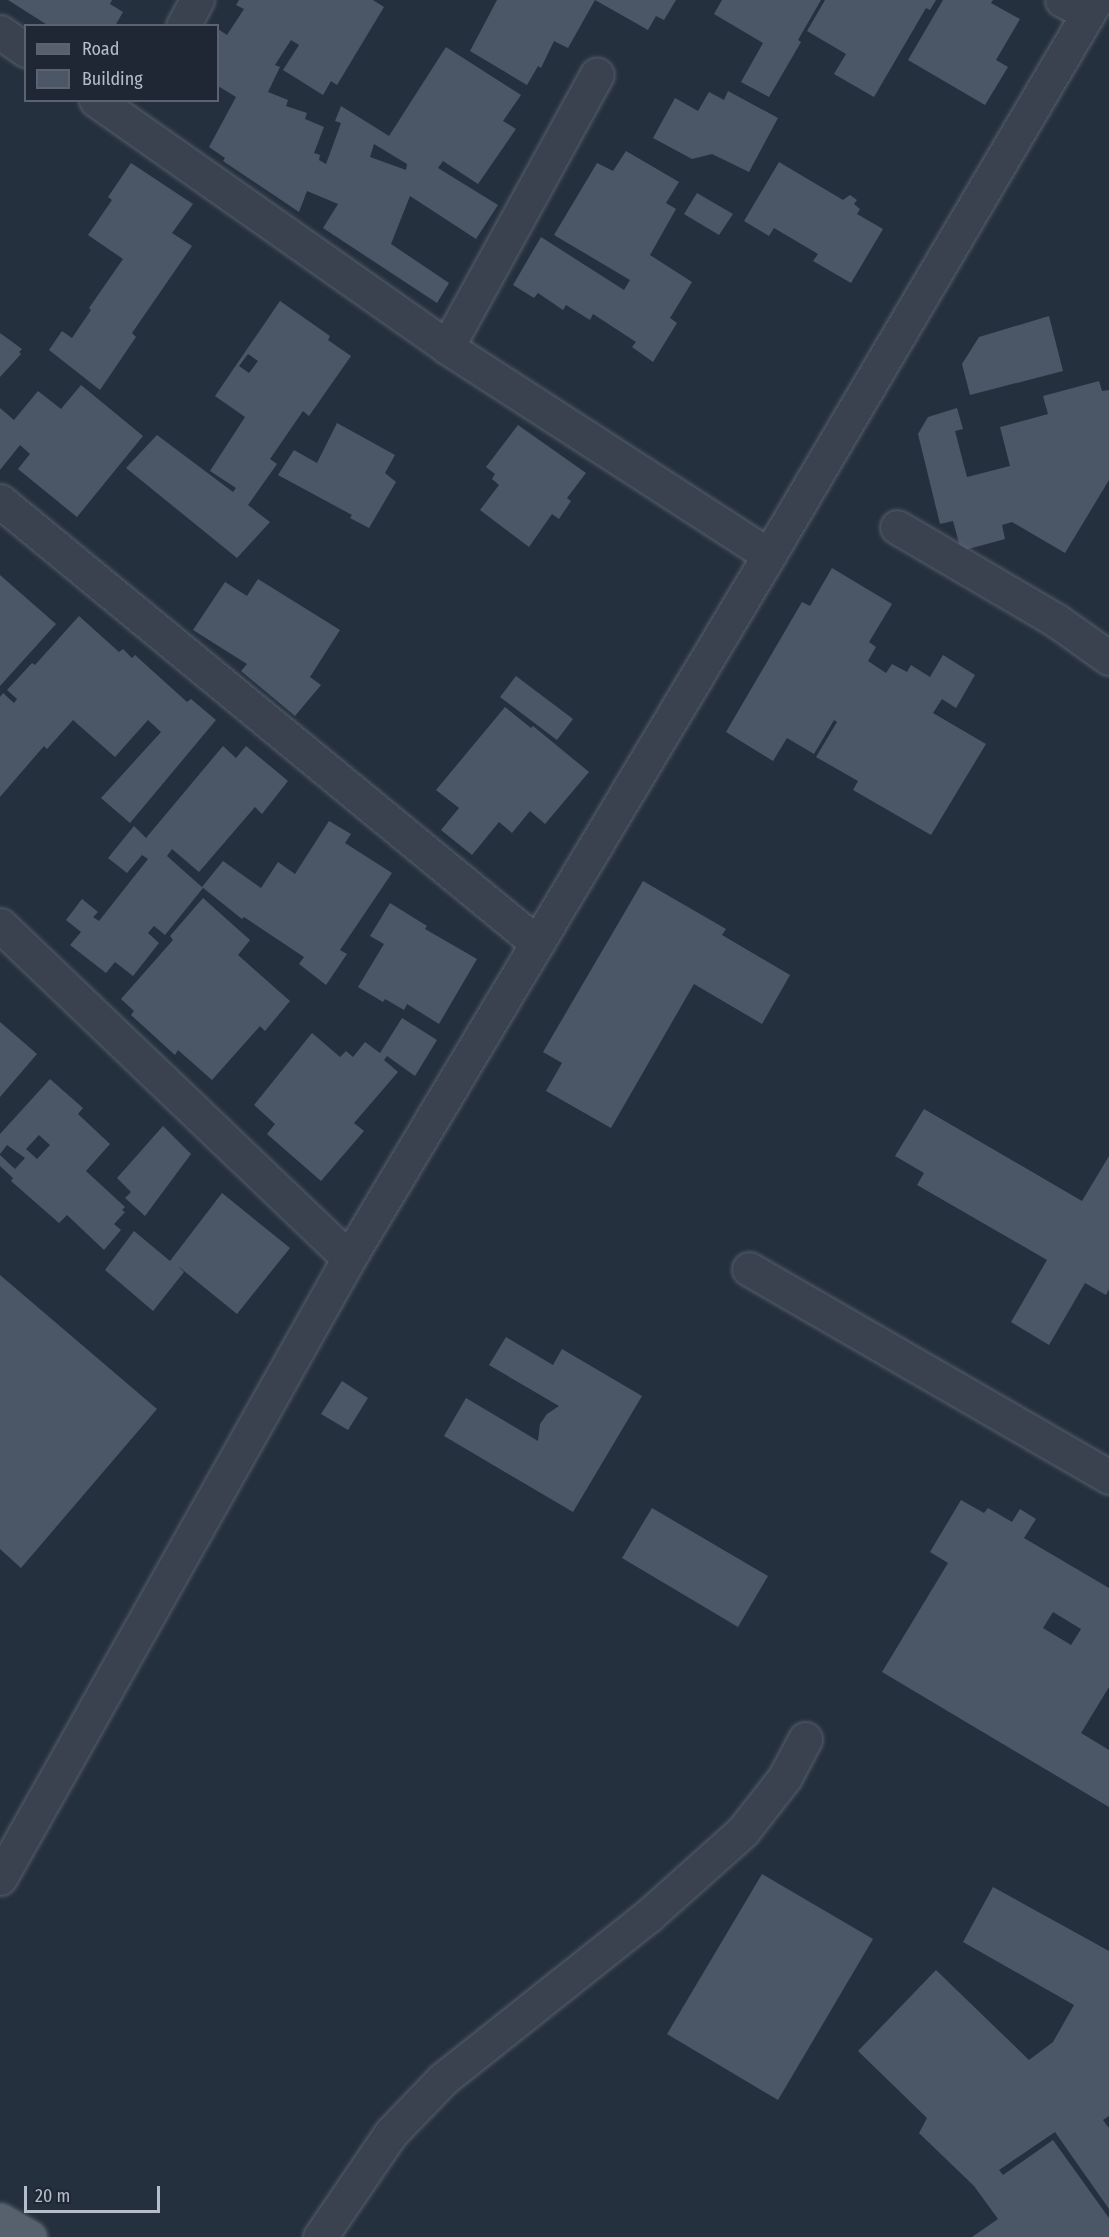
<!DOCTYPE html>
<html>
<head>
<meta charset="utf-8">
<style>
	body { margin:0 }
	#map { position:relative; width:1109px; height:2237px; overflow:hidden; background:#25303e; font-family:"Fira Sans Condensed",sans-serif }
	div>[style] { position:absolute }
	.building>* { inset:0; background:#4b5767 }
	.roads { filter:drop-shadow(0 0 2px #57606c) drop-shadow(0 0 2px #57606c) }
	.minor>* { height:33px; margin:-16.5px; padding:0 16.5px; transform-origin:16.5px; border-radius:16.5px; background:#39424e }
	.major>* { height:33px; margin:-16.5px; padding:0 16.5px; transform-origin:16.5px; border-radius:16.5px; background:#57616e }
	span { translate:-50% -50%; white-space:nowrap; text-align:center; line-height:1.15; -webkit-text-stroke:4.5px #1e2733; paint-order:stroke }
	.legend { position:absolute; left:24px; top:24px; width:195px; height:78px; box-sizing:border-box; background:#1e2733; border:2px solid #5a636f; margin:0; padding:8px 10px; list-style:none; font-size:18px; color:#b5bdc9 }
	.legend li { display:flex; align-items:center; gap:12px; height:30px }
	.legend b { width:30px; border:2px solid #5a636f }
	.scale { position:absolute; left:24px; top:2186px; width:136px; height:27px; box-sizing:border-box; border:3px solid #b5bdc9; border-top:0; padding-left:8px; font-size:18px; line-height:21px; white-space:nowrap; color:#b5bdc9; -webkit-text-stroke:4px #1e2733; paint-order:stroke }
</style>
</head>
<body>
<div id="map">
	<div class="building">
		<div style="clip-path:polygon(8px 0,112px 0,110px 4px,123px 12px,115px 26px,49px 26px)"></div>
		<div style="clip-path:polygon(evenodd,239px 0,373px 0,384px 7px,337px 85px,331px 81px,323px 95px,283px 70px,299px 45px,291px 40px,275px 65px,280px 67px,268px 92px,288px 100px,286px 106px,307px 113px,305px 119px,324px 127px,314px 153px,320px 155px,319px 160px,326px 164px,341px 123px,335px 121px,341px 106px,389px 136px,446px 47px,521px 95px,503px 121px,516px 129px,478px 184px,443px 161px,438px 168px,498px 205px,476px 239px,410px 196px,391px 244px,449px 283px,437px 303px,323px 228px,338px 204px,307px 191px,299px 212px,223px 161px,225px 158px,209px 147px,236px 97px,218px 86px,218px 29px,227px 35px,244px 9px,236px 5px,239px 0,374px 144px,407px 164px,406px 170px,370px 157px,374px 144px)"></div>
		<div style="clip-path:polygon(497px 0,676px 0,664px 20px,656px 16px,648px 30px,595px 0,568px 48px,554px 41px,541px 68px,538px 66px,527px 85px,470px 51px)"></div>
		<div style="clip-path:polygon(722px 0,821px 0,798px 40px,801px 42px,769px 97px,741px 82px,763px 43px,714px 14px)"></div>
		<div style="clip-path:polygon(825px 0,936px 0,930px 10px,926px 8px,874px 97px,834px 74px,846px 54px,807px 31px)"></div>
		<div style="clip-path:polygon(943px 0,993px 0,991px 3px,1020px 19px,996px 60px,1008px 67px,985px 105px,908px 60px)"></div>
		<div style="clip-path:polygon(728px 91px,778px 118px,749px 172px,712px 154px,692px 159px,653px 138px,675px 98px,698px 111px,709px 92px,724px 100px)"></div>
		<div style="clip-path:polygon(626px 151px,679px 182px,666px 203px,676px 209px,650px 255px,692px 282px,670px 318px,677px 323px,653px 362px,632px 347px,636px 342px,593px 314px,590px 320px,566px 305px,563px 310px,538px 293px,534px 298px,513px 285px,541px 237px,624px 290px,630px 280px,554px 235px,597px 163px,613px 171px)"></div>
		<div style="clip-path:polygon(779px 162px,843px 200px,850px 195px,857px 200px,854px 204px,860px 209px,857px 214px,883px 229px,851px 283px,813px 261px,818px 254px,774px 228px,769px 236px,744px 221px)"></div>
		<div style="clip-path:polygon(131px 163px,193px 204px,172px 233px,192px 246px,132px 333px,136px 337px,100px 390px,49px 350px,62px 331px,72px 338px,91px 310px,89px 308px,123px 259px,88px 235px,112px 200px,108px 197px)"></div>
		<div style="clip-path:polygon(697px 193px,733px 214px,719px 235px,684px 214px)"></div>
		<div style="clip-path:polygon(evenodd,280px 301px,330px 336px,328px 340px,351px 356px,309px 416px,303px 411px,270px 459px,277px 464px,248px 505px,270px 522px,237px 558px,126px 468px,157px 435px,233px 492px,236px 488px,210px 471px,245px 417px,215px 396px,280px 301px,248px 354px,258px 361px,249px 373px,239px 366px,248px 354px)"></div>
		<div style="clip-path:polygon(1049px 316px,1063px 371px,970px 395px,962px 364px,979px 337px)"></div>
		<div style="clip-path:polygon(0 333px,22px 349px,19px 352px,21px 354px,0 377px)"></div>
		<div style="clip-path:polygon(1099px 381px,1102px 391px,1109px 390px,1109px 480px,1065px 553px,1012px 522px,1002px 525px,1005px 539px,961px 551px,953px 521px,940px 524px,918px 434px,928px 417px,957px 408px,963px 429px,955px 431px,967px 477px,1010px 466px,1000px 427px,1048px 414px,1043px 396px)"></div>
		<div style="clip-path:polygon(81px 385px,143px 436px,77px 517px,18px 469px,30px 454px,20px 445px,0 470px,0 408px,14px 420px,38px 391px,61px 409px)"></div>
		<div style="clip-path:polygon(337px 423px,395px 455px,385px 473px,396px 482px,369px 528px,350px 518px,352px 515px,278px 475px,294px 450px,317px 463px)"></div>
		<div style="clip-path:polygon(518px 425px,586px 473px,567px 498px,571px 501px,559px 519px,552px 514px,529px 547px,480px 510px,499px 485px,492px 479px,495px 474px,486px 467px)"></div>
		<div style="clip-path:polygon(832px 568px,892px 604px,869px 642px,876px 647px,868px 661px,886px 673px,892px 664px,907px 672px,911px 665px,930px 677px,943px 655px,975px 675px,956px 708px,942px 699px,933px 713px,986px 744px,931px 835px,853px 790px,858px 781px,816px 757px,837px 722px,834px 720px,814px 754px,787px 738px,773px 761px,726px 732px,802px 602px,810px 606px)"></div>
		<div style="clip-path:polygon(0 575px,56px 624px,0 686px)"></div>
		<div style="clip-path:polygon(258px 579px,340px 630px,310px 677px,321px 685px,295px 716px,241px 671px,247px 664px,193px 630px,225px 582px,247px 596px)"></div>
		<div style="clip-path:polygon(79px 616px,119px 652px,123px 649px,132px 658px,135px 655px,187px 702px,191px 699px,216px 720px,130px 823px,101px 798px,161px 732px,148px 720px,115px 757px,73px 720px,47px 749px,44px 746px,0 797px,0 697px,3px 693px,14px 703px,17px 699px,7px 690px,32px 663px,35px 665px)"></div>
		<div style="clip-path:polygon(516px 676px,573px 719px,557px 740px,500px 697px)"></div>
		<div style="clip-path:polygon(505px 707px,531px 728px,533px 726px,589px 772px,545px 824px,530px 811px,512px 833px,499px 822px,472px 855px,441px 830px,459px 808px,436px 790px)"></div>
		<div style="clip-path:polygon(223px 746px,236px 758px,246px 746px,288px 781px,262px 814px,255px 807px,199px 872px,172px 849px,167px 856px,203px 888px,165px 935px,154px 926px,148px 933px,159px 943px,133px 976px,115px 962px,106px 973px,70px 945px,81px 932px,66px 920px,82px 899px,98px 912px,93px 917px,99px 921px,148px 859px,142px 855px,127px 873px,108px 858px,134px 826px,146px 838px)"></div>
		<div style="clip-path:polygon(329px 821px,351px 834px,345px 843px,392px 873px,340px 950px,347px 954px,326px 985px,299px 964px,304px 957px,244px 917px,242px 919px,202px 887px,223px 861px,261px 888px,278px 862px,295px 874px)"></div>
		<div style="clip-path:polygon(643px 881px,726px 929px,722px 935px,790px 975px,762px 1024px,694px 984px,611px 1128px,546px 1091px,562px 1063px,543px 1052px)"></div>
		<div style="clip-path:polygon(203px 898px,250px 940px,238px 955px,290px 1001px,265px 1031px,260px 1026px,212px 1080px,178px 1050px,175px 1055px,131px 1015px,134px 1011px,121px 999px,173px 940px,170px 936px)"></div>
		<div style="clip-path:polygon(390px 903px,427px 926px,425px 929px,477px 959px,439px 1024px,407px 1004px,404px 1010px,385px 999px,383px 1002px,358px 987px,384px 944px,370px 936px)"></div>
		<div style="clip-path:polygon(402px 1018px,437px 1040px,415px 1076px,387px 1056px,384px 1060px,398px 1072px,354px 1123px,364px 1131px,321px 1181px,267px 1134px,275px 1124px,254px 1105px,312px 1033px,340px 1057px,346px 1051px,353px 1057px,365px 1042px,380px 1053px)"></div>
		<div style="clip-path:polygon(0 1022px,37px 1054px,0 1097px)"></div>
		<div style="clip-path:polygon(evenodd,50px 1079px,83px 1108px,78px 1114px,110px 1144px,86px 1171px,125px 1207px,122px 1210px,125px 1212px,114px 1224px,121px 1230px,104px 1250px,67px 1215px,59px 1223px,11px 1181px,13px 1178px,0 1166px,0 1155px,15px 1169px,25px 1158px,7px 1145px,0 1154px,0 1134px,50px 1079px,39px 1135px,50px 1145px,37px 1159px,26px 1149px,39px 1135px)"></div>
		<div style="clip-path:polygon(924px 1109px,1082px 1201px,1109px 1156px,1109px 1289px,1106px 1295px,1085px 1283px,1049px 1345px,1011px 1322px,1047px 1260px,917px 1185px,924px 1173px,895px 1156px)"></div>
		<div style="clip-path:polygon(163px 1126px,191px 1154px,145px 1216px,125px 1198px,131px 1192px,117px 1178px)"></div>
		<div style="clip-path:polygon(222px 1193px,290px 1248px,237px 1314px,178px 1266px,184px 1272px,153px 1311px,105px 1270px,134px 1231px,170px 1261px)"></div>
		<div style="clip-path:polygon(0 1275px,157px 1409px,21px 1568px,0 1549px)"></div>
		<div style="clip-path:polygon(506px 1337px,553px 1365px,562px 1349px,642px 1396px,573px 1512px,444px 1436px,466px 1398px,538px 1441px,540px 1424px,547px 1414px,559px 1406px,489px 1365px)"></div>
		<div style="clip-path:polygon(342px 1381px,368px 1398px,348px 1430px,321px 1414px)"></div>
		<div style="clip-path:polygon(evenodd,961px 1500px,984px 1513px,988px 1508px,1012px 1522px,1020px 1509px,1036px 1519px,1024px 1538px,1109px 1588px,1109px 1687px,1081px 1733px,1109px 1750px,1109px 1807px,882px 1672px,948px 1563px,930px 1552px,961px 1500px,1053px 1612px,1081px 1629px,1071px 1645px,1043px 1628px,1053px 1612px)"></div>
		<div style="clip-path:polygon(652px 1508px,768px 1576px,738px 1627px,622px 1558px)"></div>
		<div style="clip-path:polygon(762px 1874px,873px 1939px,778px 2100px,667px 2034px)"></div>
		<div style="clip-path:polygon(993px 1887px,1109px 1951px,1109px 2116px,1103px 2120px,1109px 2128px,1109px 2209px,1055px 2132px,999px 2170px,1003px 2175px,1053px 2140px,1109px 2218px,1109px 2237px,972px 2237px,998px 2219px,974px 2186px,919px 2133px,927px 2118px,858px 2051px,936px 1970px,1029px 2060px,1053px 2042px,1074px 2005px,963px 1942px)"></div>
	</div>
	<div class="roads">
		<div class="minor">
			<div style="left:1062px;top:0;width:29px;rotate:27deg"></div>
			<div style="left:183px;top:26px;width:30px;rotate:-62deg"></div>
			<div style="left:0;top:32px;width:32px;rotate:35deg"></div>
			<div style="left:96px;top:100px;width:429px;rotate:35.1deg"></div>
			<div style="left:447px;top:347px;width:383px;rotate:32.9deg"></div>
			<div style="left:447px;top:347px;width:311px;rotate:-61.2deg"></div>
			<div style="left:0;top:501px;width:696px;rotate:39.46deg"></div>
			<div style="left:897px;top:527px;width:186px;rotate:30.4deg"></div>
			<div style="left:1057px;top:621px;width:64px;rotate:35.4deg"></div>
			<div style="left:0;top:925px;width:482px;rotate:43.7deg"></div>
			<div style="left:749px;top:1269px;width:416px;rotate:30deg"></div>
			<div style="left:0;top:1878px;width:711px;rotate:-60.62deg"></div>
			<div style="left:349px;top:1258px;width:819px;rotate:-59.14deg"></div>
			<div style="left:769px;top:555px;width:644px;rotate:-59.49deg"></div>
			<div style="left:320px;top:2237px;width:126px;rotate:-55.7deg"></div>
			<div style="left:391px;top:2133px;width:75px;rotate:-46.1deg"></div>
			<div style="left:443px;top:2079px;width:262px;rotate:-38.5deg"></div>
			<div style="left:648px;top:1916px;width:127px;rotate:-41.8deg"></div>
			<div style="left:743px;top:1831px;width:68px;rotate:-52.1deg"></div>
			<div style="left:785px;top:1777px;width:43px;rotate:-62.2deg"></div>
		</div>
		<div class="major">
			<div style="left:0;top:2220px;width:34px;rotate:30deg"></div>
		</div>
	</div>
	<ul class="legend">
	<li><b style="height:8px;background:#57616e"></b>Road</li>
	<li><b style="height:16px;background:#4b5767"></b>Building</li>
	</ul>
	<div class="scale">20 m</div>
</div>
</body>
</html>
